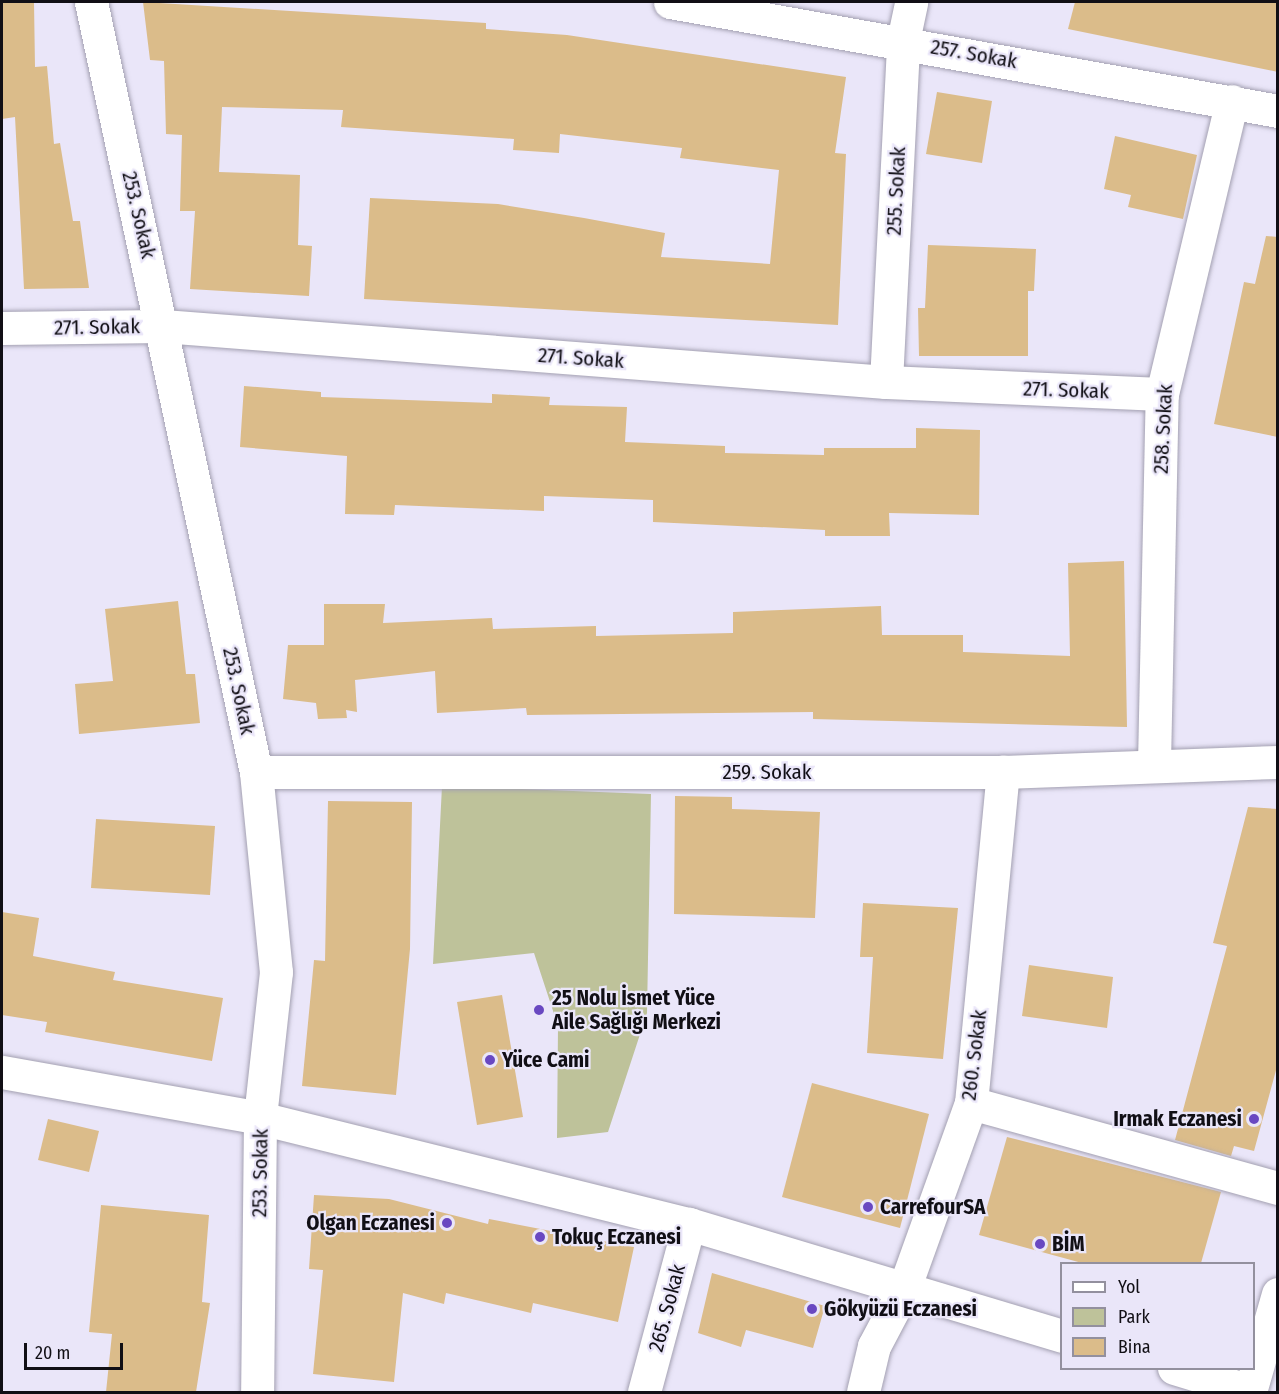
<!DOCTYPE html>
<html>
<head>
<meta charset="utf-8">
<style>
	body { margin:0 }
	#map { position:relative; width:1279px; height:1394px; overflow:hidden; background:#eae6f9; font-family:"Fira Sans Condensed",sans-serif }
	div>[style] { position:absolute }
	.green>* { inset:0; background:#bec29a }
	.building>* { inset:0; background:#dbbc8a }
	.roads { filter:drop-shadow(0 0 2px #a3a0b1) drop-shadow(0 0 2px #a3a0b1) }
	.minor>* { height:33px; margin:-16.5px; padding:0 16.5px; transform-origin:16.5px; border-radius:16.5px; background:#fff }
	.dots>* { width:16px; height:16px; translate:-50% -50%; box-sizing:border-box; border:3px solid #eae6f9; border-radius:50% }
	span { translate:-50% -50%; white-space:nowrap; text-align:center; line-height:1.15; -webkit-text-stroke:4.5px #eae6f9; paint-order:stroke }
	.street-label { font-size:21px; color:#110f15 }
	.poi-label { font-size:21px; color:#110f15; font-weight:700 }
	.left { translate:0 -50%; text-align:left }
	.right { translate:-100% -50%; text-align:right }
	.frame { position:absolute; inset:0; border:3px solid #110f15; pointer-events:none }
	.legend { position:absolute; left:1060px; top:1262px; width:195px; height:108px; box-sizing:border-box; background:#eae6f9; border:2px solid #93909e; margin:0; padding:8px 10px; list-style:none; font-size:18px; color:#110f15 }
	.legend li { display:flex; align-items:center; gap:12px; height:30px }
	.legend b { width:30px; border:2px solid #93909e }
	.scale { position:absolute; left:24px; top:1343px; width:99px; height:27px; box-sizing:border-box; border:3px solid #110f15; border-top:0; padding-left:8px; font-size:18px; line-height:21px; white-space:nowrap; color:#110f15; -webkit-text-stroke:4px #eae6f9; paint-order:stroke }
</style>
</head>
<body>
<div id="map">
	<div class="green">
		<div style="clip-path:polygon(442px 786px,651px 794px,647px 1013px,608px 1132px,557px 1138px,558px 1026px,534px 953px,433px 964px)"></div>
	</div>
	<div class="building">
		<div style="clip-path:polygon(2px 2px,34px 2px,35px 67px,47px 66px,54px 144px,60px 143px,73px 221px,80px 221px,89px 288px,24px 289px,15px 117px,2px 119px)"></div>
		<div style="clip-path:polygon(143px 2px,486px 23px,486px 29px,567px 35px,846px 77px,835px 153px,846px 154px,838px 325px,364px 299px,370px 198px,498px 204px,584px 218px,665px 233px,661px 257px,770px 264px,779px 170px,680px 158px,682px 148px,560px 134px,559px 153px,513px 150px,514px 139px,341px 127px,343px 110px,222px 107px,219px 172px,300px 175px,298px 245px,312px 246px,309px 296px,190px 289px,195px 211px,180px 211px,182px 135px,166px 134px,164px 61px,150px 60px)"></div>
		<div style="clip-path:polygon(1075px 2px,1278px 2px,1278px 72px,1068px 29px)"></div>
		<div style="clip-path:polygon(937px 92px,992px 101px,982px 163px,926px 154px)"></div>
		<div style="clip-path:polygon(1115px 136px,1197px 155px,1183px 219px,1128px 207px,1131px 195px,1104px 189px)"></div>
		<div style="clip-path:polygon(1266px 236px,1278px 237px,1278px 437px,1214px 424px,1244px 282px,1255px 284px)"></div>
		<div style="clip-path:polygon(928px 245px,1036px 249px,1034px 291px,1028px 291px,1028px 356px,919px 356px,918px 308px,925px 308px)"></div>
		<div style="clip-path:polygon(244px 386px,321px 392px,321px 397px,492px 403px,492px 394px,550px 397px,549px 405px,627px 407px,625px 442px,725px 446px,725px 453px,824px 455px,824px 448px,916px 448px,916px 428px,980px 430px,979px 515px,889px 513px,890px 536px,825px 536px,825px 530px,653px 522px,653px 500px,544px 496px,544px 511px,395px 505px,394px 515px,345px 514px,347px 456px,240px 447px)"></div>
		<div style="clip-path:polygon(1124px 561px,1127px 727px,813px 719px,813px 712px,527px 715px,526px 708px,437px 713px,435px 671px,355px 680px,357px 712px,346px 710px,347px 718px,318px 719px,316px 703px,283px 699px,288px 645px,324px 645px,324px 604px,385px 604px,383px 623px,492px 618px,493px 629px,596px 626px,596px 636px,733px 633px,733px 612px,881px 606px,882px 635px,963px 635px,963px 652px,1070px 656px,1068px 563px)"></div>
		<div style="clip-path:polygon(178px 601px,186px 674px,195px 674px,200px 723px,79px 734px,75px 684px,113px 681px,105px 609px)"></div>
		<div style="clip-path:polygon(675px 796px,732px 797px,732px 809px,820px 812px,815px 918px,674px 914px)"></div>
		<div style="clip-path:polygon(328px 801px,412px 802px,410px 949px,396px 1095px,302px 1086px,314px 960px,325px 961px)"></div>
		<div style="clip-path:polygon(1248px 807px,1278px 809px,1278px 1063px,1254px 1151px,1234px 1146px,1231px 1156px,1175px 1140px,1227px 946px,1213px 943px)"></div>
		<div style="clip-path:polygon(96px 819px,215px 826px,210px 895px,91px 888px)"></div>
		<div style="clip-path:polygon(863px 903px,958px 908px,943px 1059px,867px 1053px,873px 957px,860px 957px)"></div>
		<div style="clip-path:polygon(2px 912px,39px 918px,33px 956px,115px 972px,113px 980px,223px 998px,212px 1061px,45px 1032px,47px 1022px,2px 1015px)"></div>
		<div style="clip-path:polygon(1029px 965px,1113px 977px,1107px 1028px,1022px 1016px)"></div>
		<div style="clip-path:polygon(502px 995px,523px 1117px,477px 1125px,457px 1002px)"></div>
		<div style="clip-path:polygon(812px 1083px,929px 1114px,900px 1228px,782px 1197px)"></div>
		<div style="clip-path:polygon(48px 1119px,99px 1131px,89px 1172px,38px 1160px)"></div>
		<div style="clip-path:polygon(1007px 1137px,1221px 1192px,1201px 1263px,1082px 1263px,979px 1235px)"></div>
		<div style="clip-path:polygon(314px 1195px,389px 1199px,488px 1224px,489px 1219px,634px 1247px,618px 1322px,533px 1303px,531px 1313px,446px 1293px,444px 1304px,403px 1293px,394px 1382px,313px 1374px,323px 1270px,309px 1269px)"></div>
		<div style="clip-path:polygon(101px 1205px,209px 1215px,202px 1302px,210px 1303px,196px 1392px,106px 1392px,112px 1334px,89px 1332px)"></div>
		<div style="clip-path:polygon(712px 1273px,825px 1306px,813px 1348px,746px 1330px,741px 1347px,698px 1333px)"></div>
	</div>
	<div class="roads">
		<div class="minor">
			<div style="left:91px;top:2px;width:787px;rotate:77.91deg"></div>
			<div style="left:256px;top:772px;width:201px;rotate:84.3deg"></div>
			<div style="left:276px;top:972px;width:147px;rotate:96.3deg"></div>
			<div style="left:260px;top:1118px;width:274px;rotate:90.6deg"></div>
			<div style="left:670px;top:2px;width:618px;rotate:10.16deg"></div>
			<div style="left:2px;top:328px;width:161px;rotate:-0.7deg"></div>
			<div style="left:163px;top:326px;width:725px;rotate:4.43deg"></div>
			<div style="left:886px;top:382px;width:276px;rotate:2.5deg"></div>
			<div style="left:886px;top:382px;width:341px;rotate:-87.1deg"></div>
			<div style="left:903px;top:41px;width:40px;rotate:-78deg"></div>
			<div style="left:1154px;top:764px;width:370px;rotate:-88.8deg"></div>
			<div style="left:1162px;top:394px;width:301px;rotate:-76.6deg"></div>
			<div style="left:256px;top:772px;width:747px"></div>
			<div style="left:1003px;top:772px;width:275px;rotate:-2.1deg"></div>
			<div style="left:2px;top:1072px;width:262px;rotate:10.1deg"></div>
			<div style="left:260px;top:1118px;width:442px;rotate:13.9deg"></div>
			<div style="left:689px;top:1224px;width:389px;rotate:16.7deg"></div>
			<div style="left:971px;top:1103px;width:319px;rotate:15.5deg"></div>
			<div style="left:1174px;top:1368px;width:79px;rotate:16.8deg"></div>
			<div style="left:644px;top:1392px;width:174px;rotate:-75deg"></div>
			<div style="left:863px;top:1392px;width:47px;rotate:-76.6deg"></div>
			<div style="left:874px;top:1346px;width:64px;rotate:-62.2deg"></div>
			<div style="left:904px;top:1289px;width:198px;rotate:-70.2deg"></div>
			<div style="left:971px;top:1103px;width:333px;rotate:-84.5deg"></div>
			<div style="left:1250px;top:1392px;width:102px;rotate:-74.1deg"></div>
		</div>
	</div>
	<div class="dots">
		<div style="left:539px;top:1010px;background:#6948c1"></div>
		<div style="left:490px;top:1060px;background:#6948c1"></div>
		<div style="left:1254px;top:1119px;background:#6948c1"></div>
		<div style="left:868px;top:1207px;background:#6948c1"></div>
		<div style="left:447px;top:1223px;background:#6948c1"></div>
		<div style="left:540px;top:1237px;background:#6948c1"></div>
		<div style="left:1040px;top:1244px;background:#6948c1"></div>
		<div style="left:812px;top:1309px;background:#6948c1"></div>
	</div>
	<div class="street-label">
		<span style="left:974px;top:54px;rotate:10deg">257. Sokak</span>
		<span style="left:896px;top:191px;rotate:-87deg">255. Sokak</span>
		<span style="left:139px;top:215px;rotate:77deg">253. Sokak</span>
		<span style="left:97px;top:327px;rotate:-1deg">271. Sokak</span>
		<span style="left:581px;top:358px;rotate:4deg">271. Sokak</span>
		<span style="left:1066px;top:390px;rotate:2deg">271. Sokak</span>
		<span style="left:1163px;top:429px;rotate:-87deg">258. Sokak</span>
		<span style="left:239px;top:691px;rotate:78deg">253. Sokak</span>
		<span style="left:767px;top:772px">259. Sokak</span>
		<span style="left:974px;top:1055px;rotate:-83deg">260. Sokak</span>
		<span style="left:260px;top:1173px;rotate:-89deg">253. Sokak</span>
		<span style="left:667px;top:1308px;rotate:-75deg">265. Sokak</span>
	</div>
	<div class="poi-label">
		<span class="left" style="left:552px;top:1010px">25 Nolu İsmet Yüce<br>Aile Sağlığı Merkezi</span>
		<span class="left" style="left:502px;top:1060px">Yüce Cami</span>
		<span class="right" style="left:1242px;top:1119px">Irmak Eczanesi</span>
		<span class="left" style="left:880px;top:1207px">CarrefourSA</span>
		<span class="right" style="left:435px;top:1223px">Olgan Eczanesi</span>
		<span class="left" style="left:552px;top:1237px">Tokuç Eczanesi</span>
		<span class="left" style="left:1052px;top:1244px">BİM</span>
		<span class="left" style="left:824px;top:1309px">Gökyüzü Eczanesi</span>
	</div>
	<div class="frame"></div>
	<ul class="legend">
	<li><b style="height:8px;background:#fff"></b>Yol</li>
	<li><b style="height:16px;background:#bec29a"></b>Park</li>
	<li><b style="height:16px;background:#dbbc8a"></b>Bina</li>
	</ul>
	<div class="scale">20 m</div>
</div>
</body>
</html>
